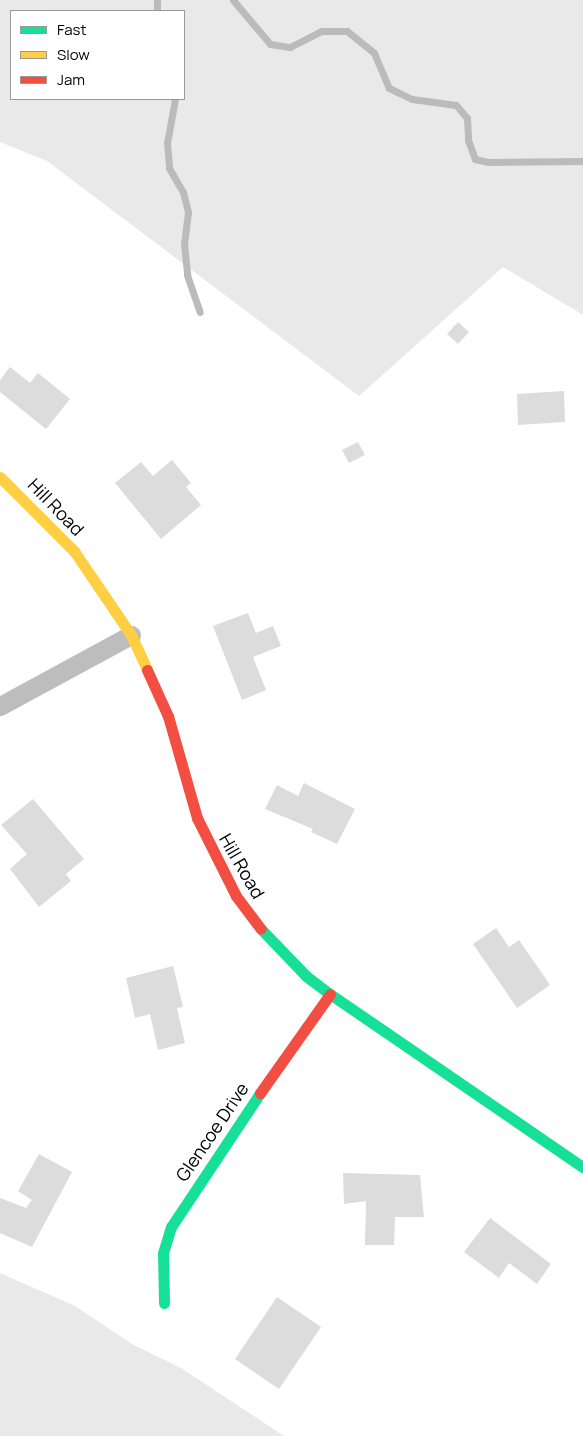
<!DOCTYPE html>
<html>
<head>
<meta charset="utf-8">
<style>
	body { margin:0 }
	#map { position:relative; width:583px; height:1436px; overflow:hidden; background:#fff; font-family:Manrope,sans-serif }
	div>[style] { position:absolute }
	.green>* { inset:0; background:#e9e9e9 }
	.stream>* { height:7px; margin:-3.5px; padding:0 3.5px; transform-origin:3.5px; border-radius:3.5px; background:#bbb }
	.building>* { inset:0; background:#dcdcdc }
	.street>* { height:19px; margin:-9.5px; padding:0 9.5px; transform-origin:9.5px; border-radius:9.5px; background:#bdbdbd }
	.fast>* { height:11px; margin:-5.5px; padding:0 5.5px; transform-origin:5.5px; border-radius:5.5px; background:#16e098 }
	.slow>* { height:11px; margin:-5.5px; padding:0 5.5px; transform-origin:5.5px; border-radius:5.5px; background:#ffcf43 }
	.jam>* { height:11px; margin:-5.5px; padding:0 5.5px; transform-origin:5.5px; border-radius:5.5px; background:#f24e42 }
	span { translate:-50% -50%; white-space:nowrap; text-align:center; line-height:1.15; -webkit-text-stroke:4px #fff; paint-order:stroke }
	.street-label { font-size:18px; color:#000 }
	.legend { position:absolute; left:10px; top:10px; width:175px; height:90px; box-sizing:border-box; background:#fff; border:1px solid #999; margin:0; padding:6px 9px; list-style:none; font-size:15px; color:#000 }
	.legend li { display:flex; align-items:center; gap:10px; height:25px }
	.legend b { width:25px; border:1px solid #999 }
</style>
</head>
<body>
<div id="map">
	<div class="green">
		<div style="clip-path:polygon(evenodd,0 0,583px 0,583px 315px,503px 267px,359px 396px,47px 161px,0 142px,0 0,11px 11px,184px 11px,184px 99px,11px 99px,11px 11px)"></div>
		<div style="clip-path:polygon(0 1273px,75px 1306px,132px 1344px,181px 1368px,284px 1436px,0 1436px)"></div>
	</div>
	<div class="stream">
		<div style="left:157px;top:0;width:11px;rotate:90deg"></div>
		<div style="left:233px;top:0;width:57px;rotate:49.9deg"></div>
		<div style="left:270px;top:44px;width:20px;rotate:9deg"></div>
		<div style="left:290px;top:47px;width:36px;rotate:-27deg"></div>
		<div style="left:322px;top:31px;width:25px"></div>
		<div style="left:347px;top:31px;width:35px;rotate:39deg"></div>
		<div style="left:374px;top:53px;width:38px;rotate:67deg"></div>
		<div style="left:389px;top:88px;width:25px;rotate:26deg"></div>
		<div style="left:412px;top:99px;width:44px;rotate:7.8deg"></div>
		<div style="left:456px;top:105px;width:17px;rotate:50deg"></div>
		<div style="left:467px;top:118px;width:22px;rotate:87deg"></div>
		<div style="left:468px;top:140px;width:20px;rotate:70deg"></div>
		<div style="left:475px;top:159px;width:13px;rotate:13deg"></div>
		<div style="left:488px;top:162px;width:95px;rotate:-0.6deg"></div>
		<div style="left:175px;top:99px;width:45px;rotate:100.3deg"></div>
		<div style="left:167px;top:143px;width:25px;rotate:85deg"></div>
		<div style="left:169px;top:168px;width:28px;rotate:60deg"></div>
		<div style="left:183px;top:192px;width:21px;rotate:76deg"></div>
		<div style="left:188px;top:212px;width:32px;rotate:97deg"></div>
		<div style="left:184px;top:244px;width:31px;rotate:84deg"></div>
		<div style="left:187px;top:275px;width:39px;rotate:71deg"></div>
	</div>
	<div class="building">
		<div style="clip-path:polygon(458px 322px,469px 332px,458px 344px,447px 334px)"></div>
		<div style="clip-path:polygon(10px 367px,30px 383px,38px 373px,70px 399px,46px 429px,0 392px,0 380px)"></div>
		<div style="clip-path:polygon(564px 391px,565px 422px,518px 425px,517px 394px)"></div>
		<div style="clip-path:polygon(358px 442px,365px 455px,349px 463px,342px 450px)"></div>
		<div style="clip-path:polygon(172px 460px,191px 483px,186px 487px,201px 505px,161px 539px,115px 483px,141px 462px,153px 476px)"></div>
		<div style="clip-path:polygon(248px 613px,256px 633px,273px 626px,281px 646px,253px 657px,266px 690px,242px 700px,213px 626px)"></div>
		<div style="clip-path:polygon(304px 783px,355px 809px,337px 844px,311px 832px,313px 829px,265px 809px,277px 785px,298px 796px)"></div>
		<div style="clip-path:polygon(33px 799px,84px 859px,66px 874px,71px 881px,39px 907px,10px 869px,27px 854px,1px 825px)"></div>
		<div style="clip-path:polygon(496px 928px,509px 947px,519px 940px,550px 985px,517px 1008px,473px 944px)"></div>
		<div style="clip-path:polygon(173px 966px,183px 1007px,177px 1008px,185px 1043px,158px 1050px,150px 1014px,135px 1018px,126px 978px)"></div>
		<div style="clip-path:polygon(39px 1154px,72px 1172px,32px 1247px,0 1233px,0 1198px,26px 1208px,32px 1200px,18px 1191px)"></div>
		<div style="clip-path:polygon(343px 1173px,420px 1175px,424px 1217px,395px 1217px,394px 1245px,365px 1245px,366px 1201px,344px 1204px)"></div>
		<div style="clip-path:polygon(490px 1218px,551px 1264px,537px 1284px,509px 1263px,499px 1278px,464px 1252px)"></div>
		<div style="clip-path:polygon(277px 1297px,321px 1327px,279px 1389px,235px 1359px)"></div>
	</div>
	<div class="street">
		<div style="left:0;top:706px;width:149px;rotate:-28.5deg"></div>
	</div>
	<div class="fast">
		<div style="left:261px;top:929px;width:65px;rotate:46.2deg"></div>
		<div style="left:306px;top:976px;width:30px;rotate:37deg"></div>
		<div style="left:330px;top:994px;width:306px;rotate:34.4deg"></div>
		<div style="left:164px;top:1303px;width:50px;rotate:-91.1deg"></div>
		<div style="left:163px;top:1253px;width:27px;rotate:-73deg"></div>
		<div style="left:171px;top:1227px;width:161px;rotate:-56.4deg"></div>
	</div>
	<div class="slow">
		<div style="left:0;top:477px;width:105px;rotate:45deg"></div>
		<div style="left:74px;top:551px;width:102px;rotate:55.8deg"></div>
		<div style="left:131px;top:635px;width:38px;rotate:65deg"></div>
	</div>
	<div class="jam">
		<div style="left:147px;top:670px;width:51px;rotate:65.5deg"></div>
		<div style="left:168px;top:716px;width:106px;rotate:74.1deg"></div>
		<div style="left:197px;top:818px;width:87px;rotate:63.4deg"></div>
		<div style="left:236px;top:896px;width:41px;rotate:52.9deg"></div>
		<div style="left:260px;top:1093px;width:121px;rotate:-54.7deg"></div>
	</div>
	<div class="street-label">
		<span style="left:56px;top:507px;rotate:46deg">Hill Road</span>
		<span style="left:242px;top:866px;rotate:60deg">Hill Road</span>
		<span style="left:212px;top:1132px;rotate:-56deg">Glencoe Drive</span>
	</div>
	<ul class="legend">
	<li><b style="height:6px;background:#16e098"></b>Fast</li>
	<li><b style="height:6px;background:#ffcf43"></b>Slow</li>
	<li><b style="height:6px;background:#f24e42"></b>Jam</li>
	</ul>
</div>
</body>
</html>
